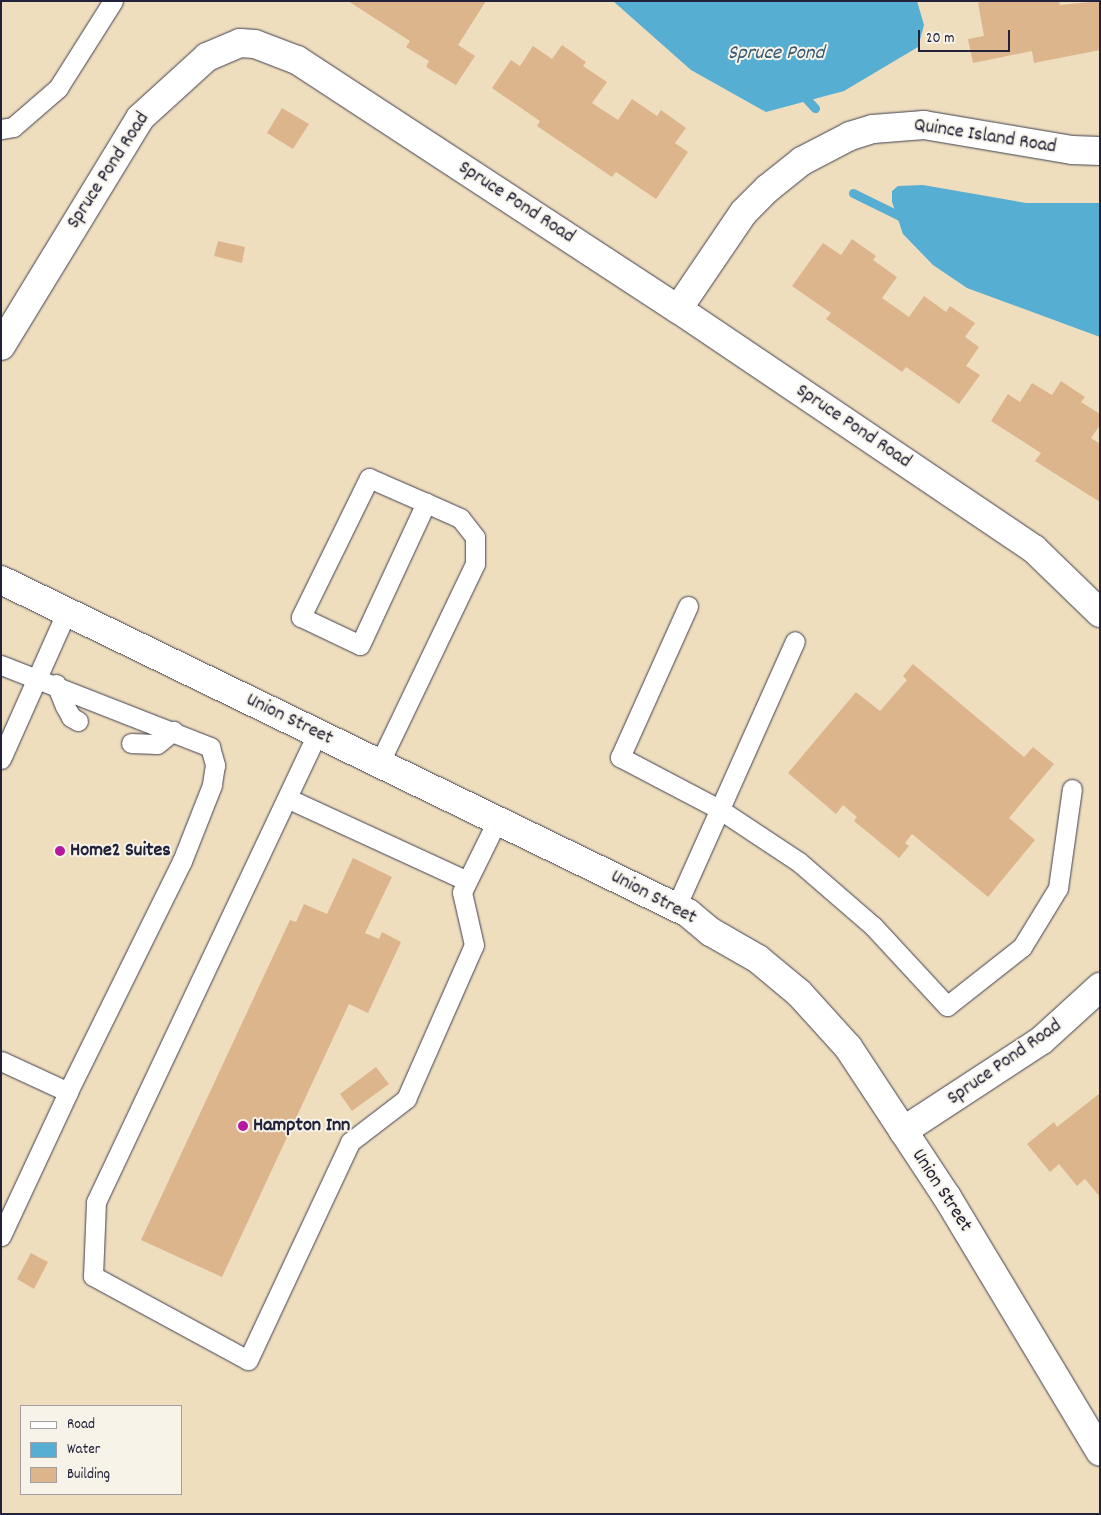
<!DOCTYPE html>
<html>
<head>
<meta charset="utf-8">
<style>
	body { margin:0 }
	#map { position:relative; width:1101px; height:1515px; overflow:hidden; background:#eedebe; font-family:Dekko,sans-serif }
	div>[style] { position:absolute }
	.water>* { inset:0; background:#56aed3 }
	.stream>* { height:9px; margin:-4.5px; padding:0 4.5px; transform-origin:4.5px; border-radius:4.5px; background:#56aed3 }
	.building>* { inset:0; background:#ddb58c }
	.roads { filter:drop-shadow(0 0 1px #413e4f) drop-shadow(0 0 1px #413e4f) }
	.lane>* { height:19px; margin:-9.5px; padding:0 9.5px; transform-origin:9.5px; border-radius:9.5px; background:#fff }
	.street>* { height:28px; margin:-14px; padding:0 14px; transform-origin:14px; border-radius:14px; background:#fff }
	.dots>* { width:14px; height:14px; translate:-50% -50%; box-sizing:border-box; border:2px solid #f7f3e8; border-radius:50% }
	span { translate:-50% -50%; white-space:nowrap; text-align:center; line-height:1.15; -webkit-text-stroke:4px #f7f3e8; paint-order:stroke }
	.street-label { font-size:20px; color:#22223b }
	.poi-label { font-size:20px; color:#22223b; font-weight:700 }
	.left { translate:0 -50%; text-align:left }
	.water-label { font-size:21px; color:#375a78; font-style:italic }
	.frame { position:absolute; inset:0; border:2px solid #22223b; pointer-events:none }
	.legend { position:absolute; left:20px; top:1405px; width:162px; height:90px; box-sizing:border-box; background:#f7f3e8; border:1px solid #a29fa3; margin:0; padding:6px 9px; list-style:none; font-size:15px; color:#22223b }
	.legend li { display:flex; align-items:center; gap:10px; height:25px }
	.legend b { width:25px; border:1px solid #a29fa3 }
	.scale { position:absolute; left:918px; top:30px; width:92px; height:22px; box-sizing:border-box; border:2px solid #22223b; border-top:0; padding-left:6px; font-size:15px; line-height:18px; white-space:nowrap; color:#22223b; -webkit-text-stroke:4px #f7f3e8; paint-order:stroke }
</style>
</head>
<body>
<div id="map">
	<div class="water">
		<div style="clip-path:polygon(613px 1px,917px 1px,924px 25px,918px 47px,844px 91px,766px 112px,691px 70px)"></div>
		<div style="clip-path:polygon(923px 185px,1026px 203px,1100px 203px,1100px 337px,967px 288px,933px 265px,903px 234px,892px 202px,892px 191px,898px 186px)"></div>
	</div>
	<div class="stream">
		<div style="left:800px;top:92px;width:22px;rotate:47deg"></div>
		<div style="left:853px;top:193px;width:59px;rotate:26.1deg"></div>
	</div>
	<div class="building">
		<div style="clip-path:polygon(348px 1px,486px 1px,458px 45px,475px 56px,456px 85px,426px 67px,429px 61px,406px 47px,410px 41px)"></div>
		<div style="clip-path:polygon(984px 1px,1059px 1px,1060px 5px,1100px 1px,1100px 50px,1034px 63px,1032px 51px,973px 63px,968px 39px,984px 36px,978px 3px)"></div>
		<div style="clip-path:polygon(562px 45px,586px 62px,583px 66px,607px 82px,592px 103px,618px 120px,632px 99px,657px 116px,661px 110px,686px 128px,675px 143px,688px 152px,656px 199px,616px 172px,612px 177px,537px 126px,540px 121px,492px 88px,511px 60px,520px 66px,533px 46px,552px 59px)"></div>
		<div style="clip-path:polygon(282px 108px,309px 124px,293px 149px,267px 133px)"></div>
		<div style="clip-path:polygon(852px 239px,876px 256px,873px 260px,897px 277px,882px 298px,909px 317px,924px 296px,946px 312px,950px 306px,975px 323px,965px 337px,979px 347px,966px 366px,980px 375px,959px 404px,906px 367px,902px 372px,826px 319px,831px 313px,792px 286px,823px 243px,841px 255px)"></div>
		<div style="clip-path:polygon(218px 241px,245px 247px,242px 263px,214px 256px)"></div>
		<div style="clip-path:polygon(1061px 381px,1085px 397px,1081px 402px,1100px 414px,1100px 425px,1091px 438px,1100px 444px,1100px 502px,1035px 461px,1041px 453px,991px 421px,1008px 394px,1020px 402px,1032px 383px,1052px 395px)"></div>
		<div style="clip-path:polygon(913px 664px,1024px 757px,1033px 747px,1054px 764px,1009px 818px,1035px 840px,988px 897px,912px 834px,905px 843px,909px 846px,899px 858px,854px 821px,857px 817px,843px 805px,836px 814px,788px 773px,856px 692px,880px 711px,907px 680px,903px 676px)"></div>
		<div style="clip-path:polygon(353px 858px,392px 877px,365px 933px,379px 939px,382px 932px,401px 942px,368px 1013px,349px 1004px,222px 1277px,141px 1240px,290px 920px,296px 922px,304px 904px,327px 914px)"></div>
		<div style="clip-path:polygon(376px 1067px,389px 1084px,352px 1111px,340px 1094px)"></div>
		<div style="clip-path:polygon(1100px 1093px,1100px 1197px,1085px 1179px,1077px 1186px,1059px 1164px,1050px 1172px,1027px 1144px,1054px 1122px,1057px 1127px)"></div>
		<div style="clip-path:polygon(31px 1253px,48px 1262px,34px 1289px,17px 1279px)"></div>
	</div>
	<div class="roads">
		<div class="lane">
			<div style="left:1px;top:129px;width:12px;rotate:-9deg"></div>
			<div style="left:13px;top:127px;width:60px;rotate:-40.9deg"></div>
			<div style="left:58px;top:88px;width:103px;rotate:-57.7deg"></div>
			<div style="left:688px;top:606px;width:166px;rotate:114.2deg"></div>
			<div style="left:620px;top:757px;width:112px;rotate:27.7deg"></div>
			<div style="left:719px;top:809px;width:96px;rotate:33.5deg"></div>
			<div style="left:799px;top:862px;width:98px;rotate:40.9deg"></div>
			<div style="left:873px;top:926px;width:109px;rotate:47.2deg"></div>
			<div style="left:947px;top:1006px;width:95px;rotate:-38.2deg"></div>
			<div style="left:1022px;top:947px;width:69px;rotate:-58.6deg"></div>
			<div style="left:1058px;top:888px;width:100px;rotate:-82deg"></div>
			<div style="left:1px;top:665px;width:225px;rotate:21.4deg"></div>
			<div style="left:210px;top:747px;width:19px;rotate:74deg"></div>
			<div style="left:215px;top:765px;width:20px;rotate:99deg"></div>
			<div style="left:212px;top:785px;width:82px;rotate:111.5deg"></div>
			<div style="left:182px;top:861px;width:258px;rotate:116.3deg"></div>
			<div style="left:68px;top:1092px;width:74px;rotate:-155.2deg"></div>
			<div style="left:56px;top:684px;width:24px;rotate:68deg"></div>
			<div style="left:65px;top:706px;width:13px;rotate:61deg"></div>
			<div style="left:71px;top:717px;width:8px;rotate:30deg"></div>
			<div style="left:317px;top:734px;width:518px;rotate:115.28deg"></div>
			<div style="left:96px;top:1202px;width:74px;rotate:92.3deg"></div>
			<div style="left:93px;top:1276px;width:176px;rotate:28.5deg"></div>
			<div style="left:248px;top:1360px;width:241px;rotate:-64.9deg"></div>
			<div style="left:350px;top:1142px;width:71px;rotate:-37.5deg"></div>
			<div style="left:406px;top:1099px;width:168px;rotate:-66.2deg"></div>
			<div style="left:474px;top:945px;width:54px;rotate:-102.8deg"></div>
			<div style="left:462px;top:892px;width:79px;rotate:-63.8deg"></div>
			<div style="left:131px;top:743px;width:26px;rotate:2deg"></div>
			<div style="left:157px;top:744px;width:21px;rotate:-39deg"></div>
			<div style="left:1px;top:759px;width:162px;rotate:-66deg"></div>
			<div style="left:379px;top:764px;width:222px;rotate:-64.4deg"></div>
			<div style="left:475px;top:564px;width:27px;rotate:-90deg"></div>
			<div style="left:475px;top:537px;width:24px;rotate:-128deg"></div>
			<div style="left:460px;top:518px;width:37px;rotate:-156deg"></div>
			<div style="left:426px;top:503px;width:62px;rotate:-156.3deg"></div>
			<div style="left:369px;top:478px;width:155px;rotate:116.1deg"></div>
			<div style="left:301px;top:617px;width:65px;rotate:25.4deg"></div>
			<div style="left:360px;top:645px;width:157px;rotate:-65.1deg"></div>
			<div style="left:289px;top:799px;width:196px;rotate:24.7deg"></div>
			<div style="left:676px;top:907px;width:291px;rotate:-65.9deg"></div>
			<div style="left:1px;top:1236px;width:159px;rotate:-65deg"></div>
		</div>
		<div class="street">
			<div style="left:678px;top:309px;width:117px;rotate:-55.8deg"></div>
			<div style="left:744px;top:212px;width:33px;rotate:-45deg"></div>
			<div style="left:767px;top:189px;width:45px;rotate:-38.7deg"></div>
			<div style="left:802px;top:161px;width:54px;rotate:-27.5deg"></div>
			<div style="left:850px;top:136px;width:24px;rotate:-17deg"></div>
			<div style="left:873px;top:129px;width:51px;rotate:-4.5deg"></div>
			<div style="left:924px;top:125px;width:150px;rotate:9.6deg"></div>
			<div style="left:1072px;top:150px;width:28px;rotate:2deg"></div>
			<div style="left:1px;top:346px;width:267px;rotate:-58.6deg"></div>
			<div style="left:140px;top:118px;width:91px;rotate:-42.3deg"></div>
			<div style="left:207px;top:57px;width:36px;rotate:-23deg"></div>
			<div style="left:240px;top:43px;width:15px;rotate:4deg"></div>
			<div style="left:255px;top:44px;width:45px;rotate:20.9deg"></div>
			<div style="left:297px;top:60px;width:455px;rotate:33.2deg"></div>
			<div style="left:678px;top:309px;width:429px;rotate:34deg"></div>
			<div style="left:1034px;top:549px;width:92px;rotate:44.1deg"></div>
			<div style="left:1px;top:580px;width:763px;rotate:25.86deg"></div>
			<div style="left:688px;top:913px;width:30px;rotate:40deg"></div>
			<div style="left:711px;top:932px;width:54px;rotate:29.9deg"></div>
			<div style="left:758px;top:959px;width:53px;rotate:39.7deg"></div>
			<div style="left:799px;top:993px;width:73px;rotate:47.8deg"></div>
			<div style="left:848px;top:1047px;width:180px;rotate:56.6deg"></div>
			<div style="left:947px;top:1197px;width:297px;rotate:59deg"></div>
			<div style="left:903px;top:1131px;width:166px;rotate:-33.2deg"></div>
			<div style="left:1042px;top:1040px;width:79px;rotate:-42.4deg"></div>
		</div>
	</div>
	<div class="dots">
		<div style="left:60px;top:851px;background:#b5179e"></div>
		<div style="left:243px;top:1126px;background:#b5179e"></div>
	</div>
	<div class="street-label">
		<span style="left:985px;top:137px;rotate:9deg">Quince Island Road</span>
		<span style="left:109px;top:171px;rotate:-57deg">Spruce Pond Road</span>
		<span style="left:516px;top:203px;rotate:33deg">Spruce Pond Road</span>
		<span style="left:853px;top:427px;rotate:34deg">Spruce Pond Road</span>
		<span style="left:289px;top:720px;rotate:26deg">Union Street</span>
		<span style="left:653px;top:898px;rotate:28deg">Union Street</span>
		<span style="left:1005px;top:1063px;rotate:-35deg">Spruce Pond Road</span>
		<span style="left:941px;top:1191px;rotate:57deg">Union Street</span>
	</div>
	<div class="poi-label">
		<span class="left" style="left:70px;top:851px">Home2 Suites</span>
		<span class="left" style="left:253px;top:1126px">Hampton Inn</span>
	</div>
	<div class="water-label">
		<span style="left:776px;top:54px">Spruce Pond</span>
	</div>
	<div class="frame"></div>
	<ul class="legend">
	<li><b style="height:6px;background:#fff"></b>Road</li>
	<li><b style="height:14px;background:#56aed3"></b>Water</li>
	<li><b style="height:14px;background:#ddb58c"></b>Building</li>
	</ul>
	<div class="scale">20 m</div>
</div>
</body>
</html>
